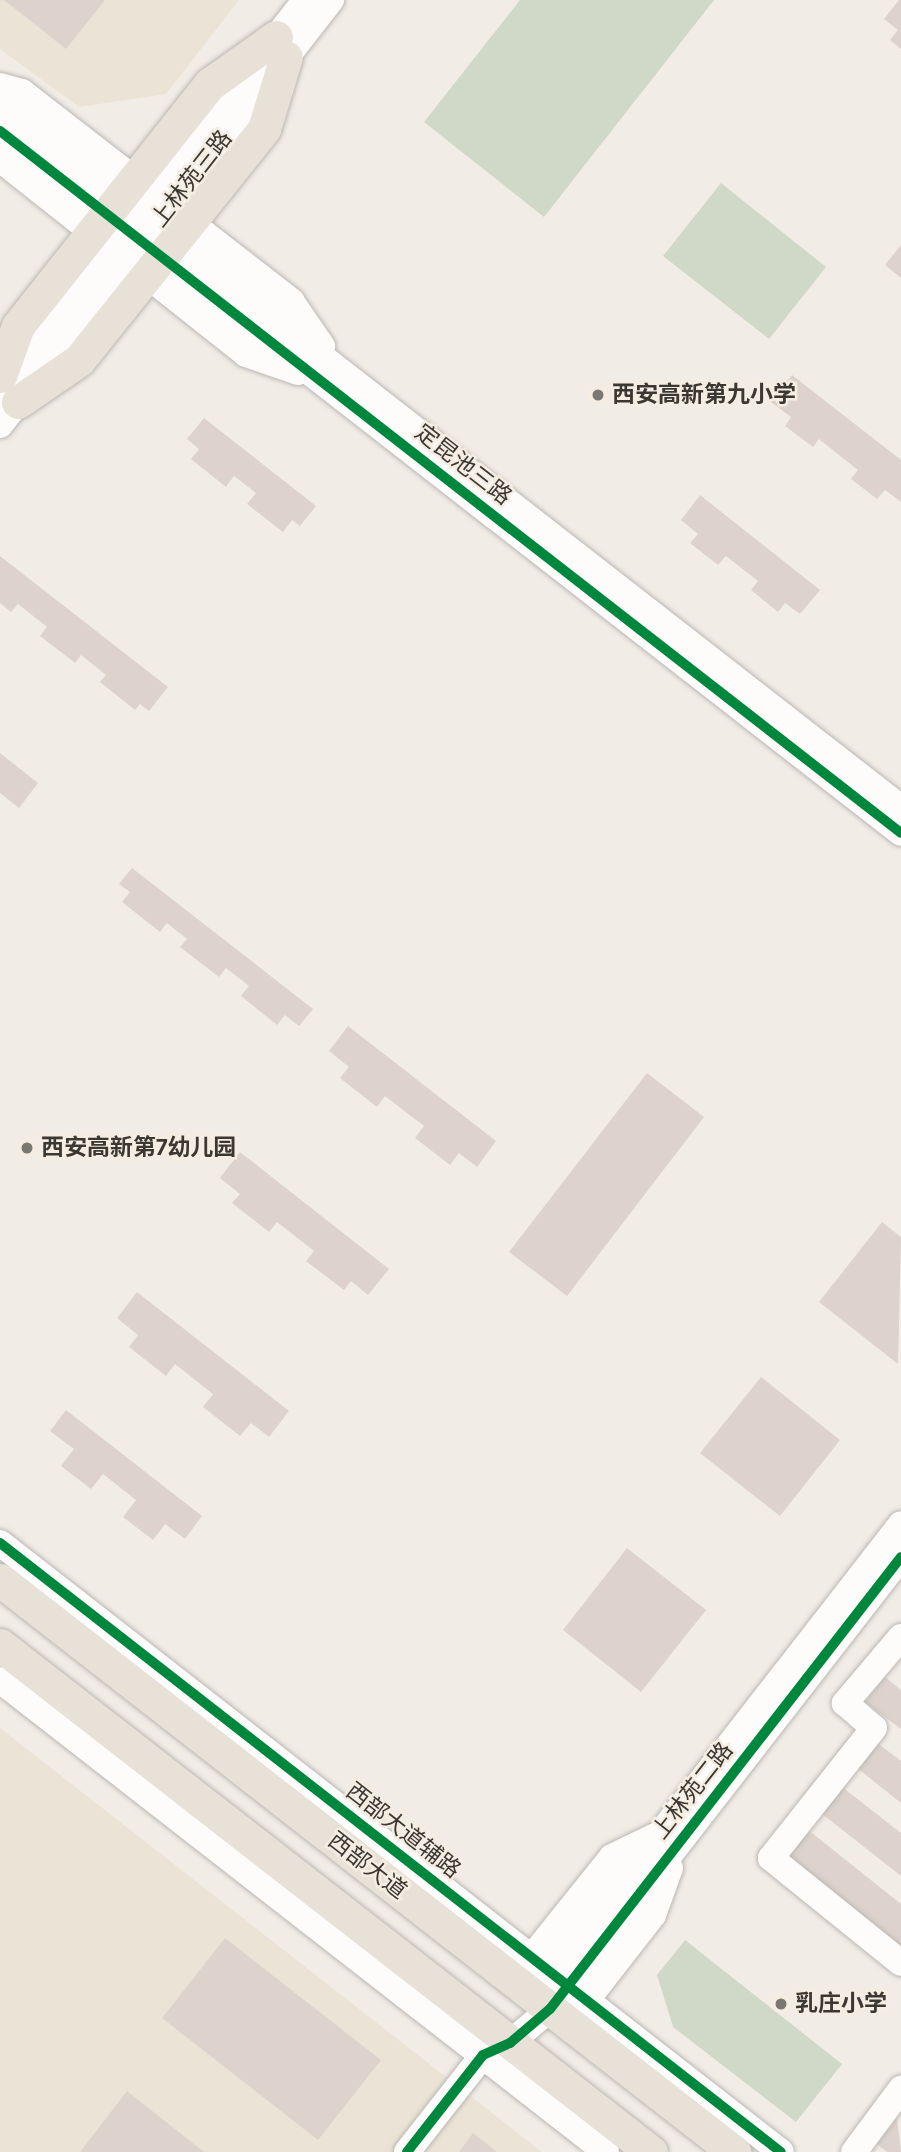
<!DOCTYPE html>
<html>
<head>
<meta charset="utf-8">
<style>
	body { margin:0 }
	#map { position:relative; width:901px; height:2152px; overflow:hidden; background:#f1ece6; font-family:Karla,"Noto Sans SC",sans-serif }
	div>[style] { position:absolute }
	.industrial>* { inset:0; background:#ebe4d6 }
	.green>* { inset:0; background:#d0d9c7 }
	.building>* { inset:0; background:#ddd3cc }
	.roads { filter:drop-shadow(0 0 2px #bbb7b3) drop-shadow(0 0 2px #bbb7b3) }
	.minor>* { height:26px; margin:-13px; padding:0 13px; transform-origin:13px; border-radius:13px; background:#fdfcfb }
	.major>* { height:33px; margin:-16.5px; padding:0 16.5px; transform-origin:16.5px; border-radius:16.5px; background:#e8e1d7 }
	.cycleway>* { height:10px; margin:-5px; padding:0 5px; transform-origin:5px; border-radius:5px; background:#00873e }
	.dots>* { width:19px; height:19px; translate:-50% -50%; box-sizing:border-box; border:4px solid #f5ede2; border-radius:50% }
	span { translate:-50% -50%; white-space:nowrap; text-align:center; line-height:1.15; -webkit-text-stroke:5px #f5ede2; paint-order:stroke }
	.street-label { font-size:23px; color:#3b3834 }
	.poi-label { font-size:23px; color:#3b3834; font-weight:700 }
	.left { translate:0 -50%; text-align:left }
</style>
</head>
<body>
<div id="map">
	<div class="industrial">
		<div style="clip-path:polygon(0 0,239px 0,166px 94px,79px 107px,0 49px)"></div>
		<div style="clip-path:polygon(0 1728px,542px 2152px,0 2152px)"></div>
	</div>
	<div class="green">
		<div style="clip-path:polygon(520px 0,714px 0,544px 217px,424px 122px)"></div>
		<div style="clip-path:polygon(721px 183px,826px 267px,769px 339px,663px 256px)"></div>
		<div style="clip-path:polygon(685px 1940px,842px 2064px,796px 2122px,673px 2027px,657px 1975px)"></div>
	</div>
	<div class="building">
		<div style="clip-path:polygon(4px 0,105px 0,66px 49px)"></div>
		<div style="clip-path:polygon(899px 0,901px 0,901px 49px,890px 40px,898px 30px,884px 19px)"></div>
		<div style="clip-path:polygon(901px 245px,901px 278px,885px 265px)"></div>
		<div style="clip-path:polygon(792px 375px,901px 460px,901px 502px,885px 490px,877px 499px,851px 479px,858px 470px,819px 439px,813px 447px,785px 426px,791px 417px,771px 402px)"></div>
		<div style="clip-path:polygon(204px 418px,316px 506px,300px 526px,292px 520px,283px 532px,247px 504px,256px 493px,234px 476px,226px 487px,191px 459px,199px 449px,187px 439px)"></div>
		<div style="clip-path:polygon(700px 495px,820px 590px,800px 614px,785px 603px,778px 612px,751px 590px,758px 581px,726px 556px,718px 565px,690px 543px,698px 534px,681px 520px)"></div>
		<div style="clip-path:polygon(0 556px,168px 687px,149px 711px,140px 704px,135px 710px,100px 682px,106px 675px,81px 655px,75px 663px,40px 636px,47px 627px,18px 604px,11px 612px,0 603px)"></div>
		<div style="clip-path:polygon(0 753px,38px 783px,19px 808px,0 793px)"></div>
		<div style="clip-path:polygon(132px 868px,313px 1009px,299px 1026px,285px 1015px,277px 1025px,241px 996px,249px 986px,226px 968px,219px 977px,180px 947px,187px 939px,167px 923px,160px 932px,122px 902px,130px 892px,119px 884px)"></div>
		<div style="clip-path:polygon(348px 1026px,496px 1141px,477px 1167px,459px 1153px,450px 1165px,415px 1138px,424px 1126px,385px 1096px,377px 1107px,340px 1078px,349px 1067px,329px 1051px)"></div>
		<div style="clip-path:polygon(647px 1073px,704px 1117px,567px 1296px,509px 1252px)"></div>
		<div style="clip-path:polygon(240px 1152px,389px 1269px,368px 1295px,351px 1281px,344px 1290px,306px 1261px,314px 1251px,277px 1222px,269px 1232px,232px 1203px,240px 1194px,220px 1178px)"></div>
		<div style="clip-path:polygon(882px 1222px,901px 1237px,898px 1364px,819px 1302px)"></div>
		<div style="clip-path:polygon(137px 1292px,289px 1411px,269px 1437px,251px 1423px,240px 1436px,203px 1407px,213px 1394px,175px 1364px,166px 1376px,129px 1347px,138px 1335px,117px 1318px)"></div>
		<div style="clip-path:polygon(761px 1377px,840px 1440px,780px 1516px,700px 1453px)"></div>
		<div style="clip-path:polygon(66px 1410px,202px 1516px,185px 1539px,165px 1524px,153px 1540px,123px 1517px,136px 1500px,103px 1474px,91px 1489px,61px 1466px,74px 1449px,50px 1431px)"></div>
		<div style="clip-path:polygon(627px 1548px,706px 1610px,641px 1692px,563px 1630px)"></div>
		<div style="clip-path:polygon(885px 1677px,901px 1690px,901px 1729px,865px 1702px)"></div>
		<div style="clip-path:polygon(876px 1742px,901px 1761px,901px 1803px,856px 1767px)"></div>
		<div style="clip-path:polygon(842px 1787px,901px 1833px,901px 1876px,821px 1813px)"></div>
		<div style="clip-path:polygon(807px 1829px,901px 1904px,901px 1946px,786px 1855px)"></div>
		<div style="clip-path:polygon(225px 1938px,381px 2060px,318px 2140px,162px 2018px)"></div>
		<div style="clip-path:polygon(127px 2091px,204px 2152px,80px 2152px)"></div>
		<div style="clip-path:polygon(897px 2118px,901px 2152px,887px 2152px,877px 2144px)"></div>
		<div style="clip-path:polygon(473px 2133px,497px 2152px,459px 2152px)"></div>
	</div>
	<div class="roads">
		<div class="minor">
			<div style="left:0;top:86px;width:23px;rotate:15deg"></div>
			<div style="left:22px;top:92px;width:341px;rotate:37.8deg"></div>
			<div style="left:291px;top:301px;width:55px;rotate:55.4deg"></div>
			<div style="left:0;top:106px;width:1142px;rotate:37.92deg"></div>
			<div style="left:0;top:131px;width:1142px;rotate:37.92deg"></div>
			<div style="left:0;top:159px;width:314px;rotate:38.4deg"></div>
			<div style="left:246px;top:354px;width:55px;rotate:19.1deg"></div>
			<div style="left:1px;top:391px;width:495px;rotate:-52.1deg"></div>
			<div style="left:0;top:425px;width:539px;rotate:-52.09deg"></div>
			<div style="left:0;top:1543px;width:990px;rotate:37.95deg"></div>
			<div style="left:901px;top:1637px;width:87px;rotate:130.3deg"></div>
			<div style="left:845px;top:1703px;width:38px;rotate:41deg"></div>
			<div style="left:874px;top:1728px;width:166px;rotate:128.4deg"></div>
			<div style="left:771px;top:1858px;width:167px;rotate:38.9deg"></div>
			<div style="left:0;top:1680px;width:768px;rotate:37.91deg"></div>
			<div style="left:531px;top:1958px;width:129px;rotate:-51.3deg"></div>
			<div style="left:612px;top:1857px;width:46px;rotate:-26deg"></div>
			<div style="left:541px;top:1987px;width:586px;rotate:-52.13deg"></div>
			<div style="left:586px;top:2001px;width:109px;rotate:-52.1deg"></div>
			<div style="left:653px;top:1915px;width:50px;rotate:-70.1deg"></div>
			<div style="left:407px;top:2152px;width:123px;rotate:-51.9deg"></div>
			<div style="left:483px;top:2055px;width:30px;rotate:-24deg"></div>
			<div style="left:510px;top:2043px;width:52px;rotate:-40.4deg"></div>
			<div style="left:550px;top:2009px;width:572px;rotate:-52.17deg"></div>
			<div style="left:854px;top:2152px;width:79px;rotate:-53.3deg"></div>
		</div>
		<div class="major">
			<div style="left:0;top:376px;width:53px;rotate:-70.2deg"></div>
			<div style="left:18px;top:326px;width:309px;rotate:-51.6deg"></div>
			<div style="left:210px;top:84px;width:81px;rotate:-35.5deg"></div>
			<div style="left:18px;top:402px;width:74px;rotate:-34.5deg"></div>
			<div style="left:79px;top:360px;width:296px;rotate:-51.3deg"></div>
			<div style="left:264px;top:129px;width:75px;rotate:-73deg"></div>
			<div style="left:0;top:1580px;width:931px;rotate:37.93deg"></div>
			<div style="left:0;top:1645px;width:825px;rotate:37.91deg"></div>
		</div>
	</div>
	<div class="cycleway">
		<div style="left:0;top:131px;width:1142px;rotate:37.92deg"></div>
		<div style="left:0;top:1543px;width:990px;rotate:37.95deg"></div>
		<div style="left:407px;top:2152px;width:123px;rotate:-51.9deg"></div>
		<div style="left:483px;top:2055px;width:30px;rotate:-24deg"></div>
		<div style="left:510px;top:2043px;width:52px;rotate:-40.4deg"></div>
		<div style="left:550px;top:2009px;width:572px;rotate:-52.17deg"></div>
	</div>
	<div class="dots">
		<div style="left:598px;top:395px;background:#7b7772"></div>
		<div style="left:27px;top:1148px;background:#7b7772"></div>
		<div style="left:781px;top:2004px;background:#7b7772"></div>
	</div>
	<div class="street-label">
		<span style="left:192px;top:179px;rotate:-52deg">上林苑三路</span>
		<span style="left:463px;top:465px;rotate:38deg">定昆池三路</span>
		<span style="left:693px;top:1791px;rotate:-52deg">上林苑二路</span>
		<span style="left:403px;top:1831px;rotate:38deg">西部大道辅路</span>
		<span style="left:367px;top:1866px;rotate:38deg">西部大道</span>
	</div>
	<div class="poi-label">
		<span class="left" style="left:612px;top:395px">西安高新第九小学</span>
		<span class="left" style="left:41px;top:1148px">西安高新第7幼儿园</span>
		<span class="left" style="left:795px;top:2004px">乳庄小学</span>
	</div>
</div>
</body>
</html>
